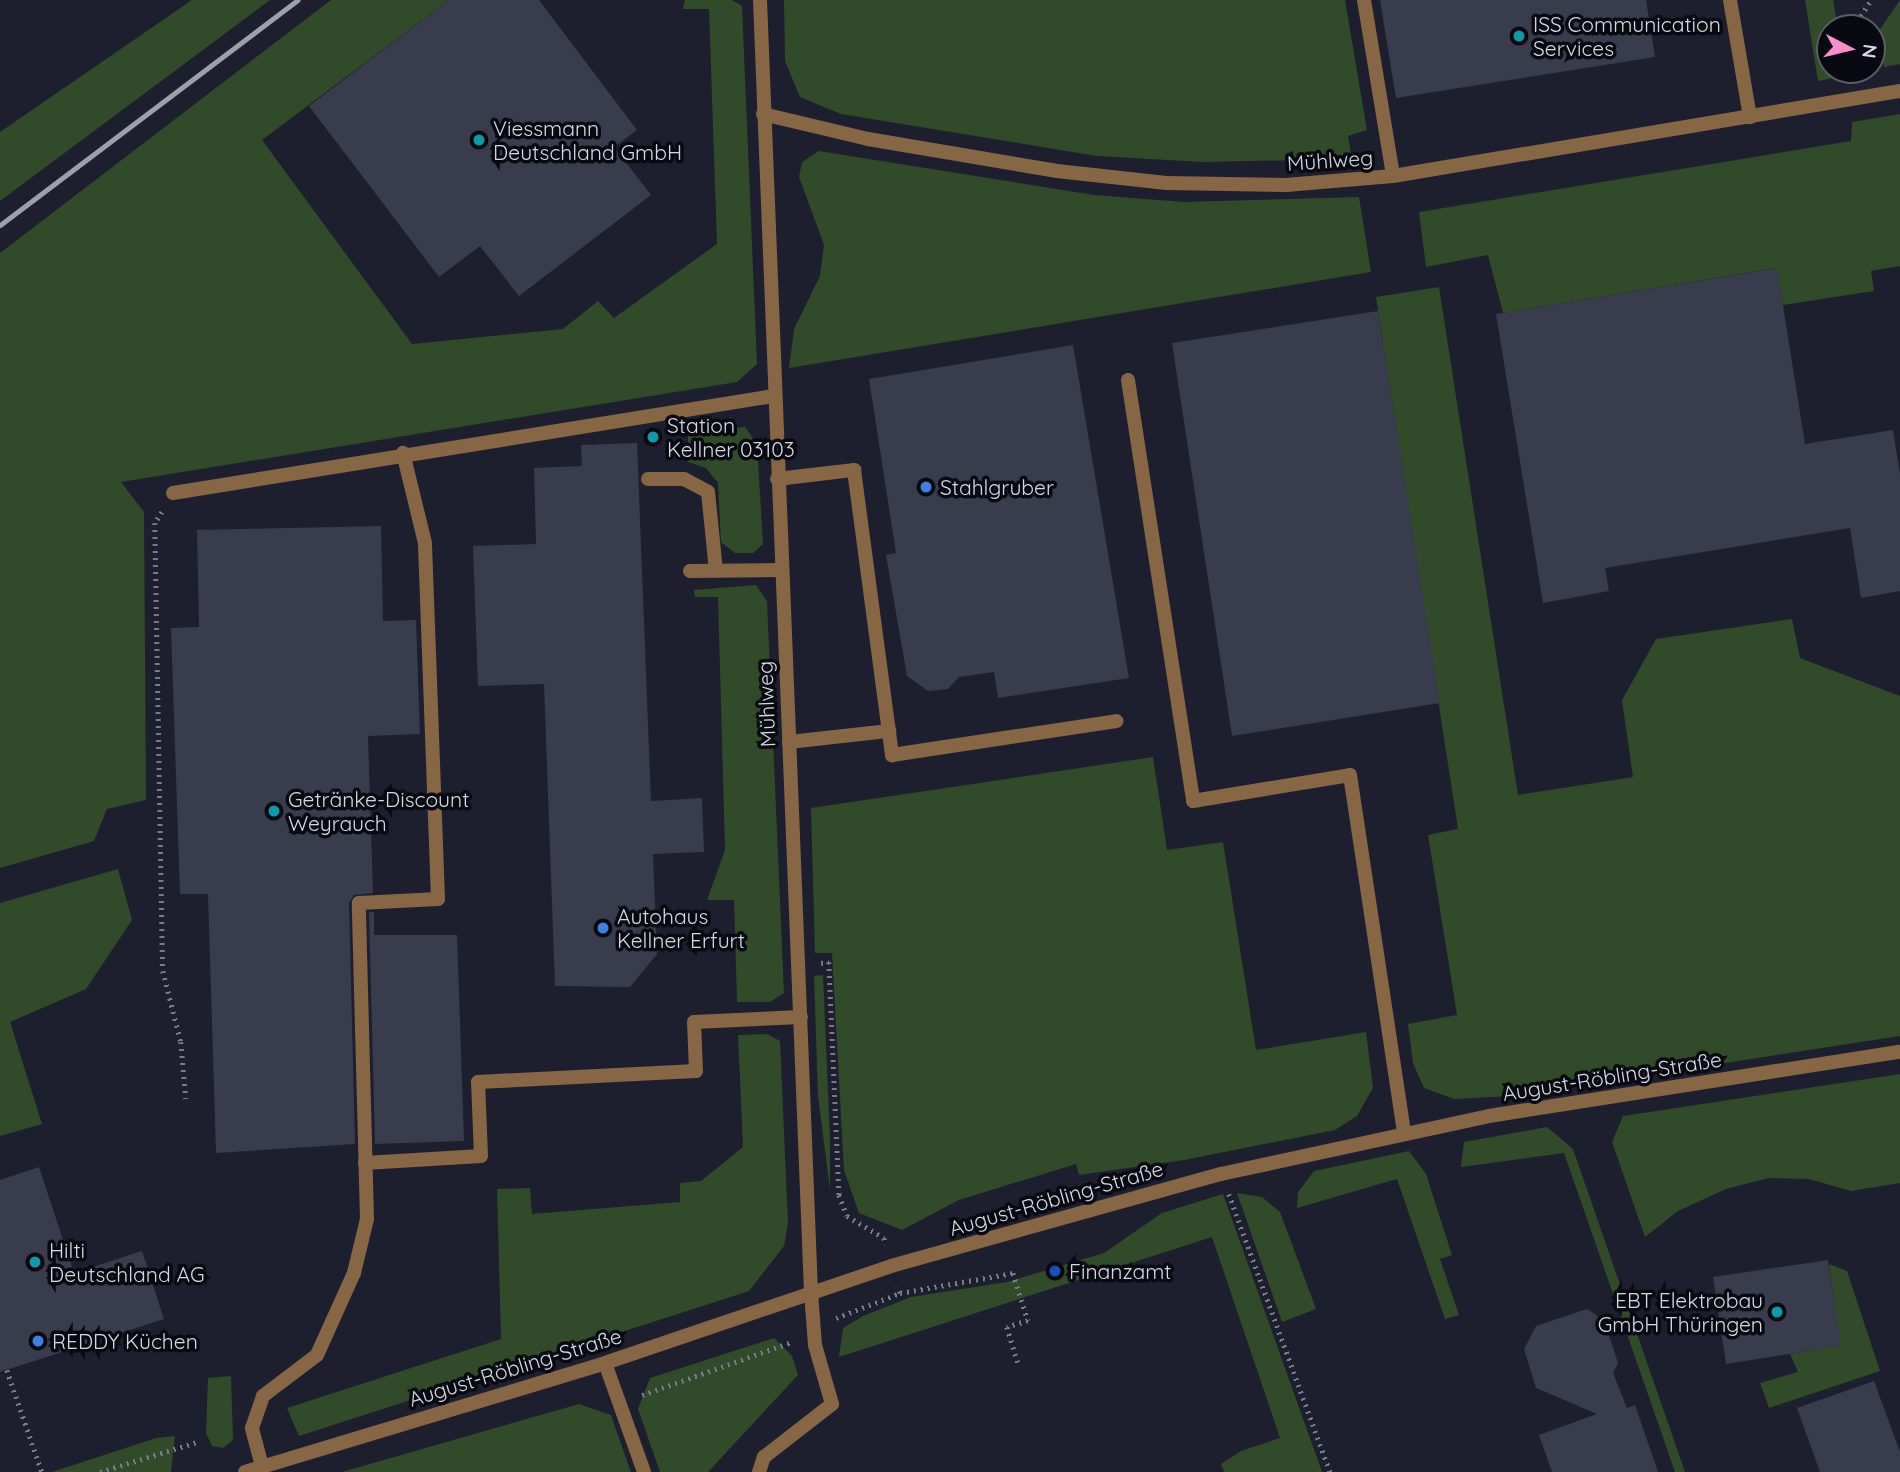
<!DOCTYPE html>
<html>
<head>
<meta charset="utf-8">
<style>
	body { margin:0 }
	#map { position:relative; width:1900px; height:1472px; overflow:hidden; background:#1d1f2f; font-family:Quicksand,sans-serif }
	div>[style] { position:absolute }
	.green>* { inset:0; background:#304a2a }
	.building>* { inset:0; background:#393c4d }
	.path>* { height:4.5px; margin-top:-2.25px; transform-origin:0; background:repeating-linear-gradient(90deg,#797b89 0 2px,transparent 0 7px) }
	.service>* { height:14px; margin:-7px; padding:0 7px; transform-origin:7px; border-radius:7px; background:#866645 }
	.minor>* { height:14px; margin:-7px; padding:0 7px; transform-origin:7px; border-radius:7px; background:#866645 }
	.tertiary>* { height:14px; margin:-7px; padding:0 7px; transform-origin:7px; border-radius:7px; background:#866645 }
	.rail>* { height:5px; margin:-2.5px; padding:0 2.5px; transform-origin:2.5px; border-radius:2.5px; background:#9d9fab }
	.dots>* { width:19px; height:19px; translate:-50% -50%; box-sizing:border-box; border:4px solid #090a11; border-radius:50% }
	span { translate:-50% -50%; white-space:nowrap; text-align:center; line-height:1.15; -webkit-text-stroke:7px #090a11; paint-order:stroke }
	.poi-label { font-size:21px; color:#d6d8e3 }
	.left { translate:0 -50%; text-align:left }
	.right { translate:-100% -50%; text-align:right }
	.street-label { font-size:21px; color:#d6d8e3 }
	.north { position:absolute; left:1816px; top:14px; width:70px; height:70px; box-sizing:border-box; background:#090a11; border:2px solid #5b5c65; border-radius:50%; rotate:97deg; font-size:19px; font-weight:700; line-height:28px; text-align:center; color:#d6d8e3 }
	.north::after { content:''; display:block; margin:auto; width:24px; height:32px; background:#f98fca; clip-path:polygon(50% 0,100% 100%,50% 72%,0 100%) }
</style>
</head>
<body>
<div id="map">
	<div class="green">
		<div style="clip-path:polygon(192px 0,270px 0,0 201px,0 132px)"></div>
		<div style="clip-path:polygon(331px 0,449px 0,262px 140px,412px 344px,563px 329px,598px 301px,614px 318px,717px 244px,709px 9px,683px 9px,685px 0,732px 0,742px 6px,757px 364px,737px 382px,121px 482px,144px 512px,146px 800px,107px 809px,94px 841px,0 868px,0 253px)"></div>
		<div style="clip-path:polygon(784px 0,1345px 0,1367px 130px,1348px 136px,1352px 159px,1202px 162px,1097px 156px,841px 114px,800px 97px,785px 61px)"></div>
		<div style="clip-path:polygon(1805px 0,1833px 0,1838px 28px,1830px 28px,1830px 70px,1845px 70px,1846px 76px,1818px 81px)"></div>
		<div style="clip-path:polygon(1900px 0,1900px 64px,1884px 67px,1878px 32px)"></div>
		<div style="clip-path:polygon(1900px 114px,1900px 266px,1871px 271px,1874px 291px,1783px 305px,1776px 268px,1503px 313px,1488px 255px,1426px 267px,1419px 212px,1851px 141px,1852px 122px)"></div>
		<div style="clip-path:polygon(819px 151px,1094px 195px,1184px 202px,1359px 197px,1371px 272px,789px 368px,794px 329px,820px 276px,824px 245px,799px 177px,802px 162px)"></div>
		<div style="clip-path:polygon(1439px 287px,1518px 795px,1633px 777px,1622px 700px,1656px 639px,1792px 619px,1800px 658px,1900px 696px,1900px 1036px,1512px 1096px,1454px 1099px,1424px 1088px,1413px 1063px,1408px 1024px,1457px 1015px,1428px 835px,1458px 829px,1376px 297px)"></div>
		<div style="clip-path:polygon(745px 427px,757px 444px,763px 544px,753px 553px,735px 553px,721px 542px,718px 483px,706px 468px,688px 462px,688px 432px)"></div>
		<div style="clip-path:polygon(756px 585px,767px 601px,784px 993px,770px 1002px,737px 1002px,734px 900px,707px 900px,725px 850px,718px 597px,695px 597px,694px 590px)"></div>
		<div style="clip-path:polygon(1153px 757px,1167px 850px,1223px 842px,1256px 1050px,1366px 1032px,1373px 1088px,1357px 1116px,1335px 1130px,1184px 1160px,1079px 1175px,1076px 1164px,959px 1200px,902px 1230px,859px 1213px,844px 1170px,832px 953px,815px 953px,811px 808px)"></div>
		<div style="clip-path:polygon(118px 869px,132px 920px,86px 989px,10px 1022px,42px 1124px,0 1136px,0 903px)"></div>
		<div style="clip-path:polygon(823px 975px,830px 1137px,830px 1190px,818px 1096px,814px 976px)"></div>
		<div style="clip-path:polygon(767px 1034px,780px 1041px,788px 1223px,784px 1246px,749px 1291px,299px 1436px,287px 1408px,501px 1339px,497px 1189px,530px 1188px,532px 1214px,680px 1202px,680px 1183px,701px 1181px,743px 1147px,738px 1035px)"></div>
		<div style="clip-path:polygon(1900px 1074px,1900px 1183px,1851px 1191px,1809px 1179px,1769px 1178px,1726px 1189px,1678px 1211px,1645px 1237px,1612px 1142px,1623px 1116px)"></div>
		<div style="clip-path:polygon(1547px 1127px,1573px 1149px,1685px 1472px,1675px 1472px,1564px 1153px,1461px 1167px,1464px 1142px)"></div>
		<div style="clip-path:polygon(1409px 1151px,1426px 1174px,1452px 1255px,1440px 1259px,1459px 1315px,1445px 1319px,1397px 1179px,1297px 1208px,1298px 1192px,1314px 1171px)"></div>
		<div style="clip-path:polygon(1237px 1193px,1262px 1197px,1280px 1212px,1316px 1309px,1282px 1322px)"></div>
		<div style="clip-path:polygon(1223px 1194px,1322px 1472px,1224px 1472px,1221px 1464px,1241px 1451px,1280px 1438px,1212px 1237px,839px 1357px,843px 1328px,863px 1316px,911px 1297px,1007px 1282px,1104px 1253px,1162px 1213px)"></div>
		<div style="clip-path:polygon(1829px 1264px,1847px 1271px,1880px 1371px,1769px 1408px,1760px 1383px,1798px 1372px,1790px 1354px,1840px 1346px)"></div>
		<div style="clip-path:polygon(774px 1338px,792px 1356px,798px 1375px,708px 1472px,660px 1472px,638px 1409px,650px 1378px)"></div>
		<div style="clip-path:polygon(231px 1376px,233px 1440px,223px 1448px,212px 1446px,206px 1433px,208px 1378px)"></div>
		<div style="clip-path:polygon(579px 1404px,611px 1415px,631px 1472px,342px 1472px)"></div>
		<div style="clip-path:polygon(175px 1436px,171px 1472px,52px 1472px,156px 1438px)"></div>
	</div>
	<div class="building">
		<div style="clip-path:polygon(449px 0,539px 0,637px 130px,614px 147px,651px 195px,519px 296px,480px 246px,439px 277px,309px 106px)"></div>
		<div style="clip-path:polygon(1380px 0,1646px 0,1655px 57px,1396px 98px)"></div>
		<div style="clip-path:polygon(1777px 268px,1805px 444px,1893px 430px,1900px 475px,1900px 591px,1861px 598px,1850px 528px,1605px 568px,1609px 591px,1543px 603px,1496px 314px)"></div>
		<div style="clip-path:polygon(1378px 311px,1440px 703px,1232px 736px,1172px 343px)"></div>
		<div style="clip-path:polygon(1073px 345px,1129px 678px,998px 698px,994px 672px,959px 677px,948px 689px,928px 691px,907px 676px,886px 555px,896px 553px,869px 379px)"></div>
		<div style="clip-path:polygon(637px 443px,651px 801px,702px 798px,704px 852px,653px 854px,657px 954px,630px 987px,555px 986px,544px 684px,478px 686px,473px 546px,536px 544px,534px 468px,582px 466px,581px 445px)"></div>
		<div style="clip-path:polygon(381px 526px,383px 621px,416px 620px,420px 734px,368px 736px,373px 893px,354px 895px,349px 903px,355px 1144px,216px 1153px,208px 894px,180px 894px,171px 628px,199px 627px,197px 530px)"></div>
		<div style="clip-path:polygon(369px 912px,374px 912px,374px 935px,457px 935px,464px 1141px,375px 1144px)"></div>
		<div style="clip-path:polygon(39px 1167px,74px 1273px,142px 1251px,164px 1319px,0 1372px,0 1180px)"></div>
		<div style="clip-path:polygon(1828px 1260px,1841px 1346px,1726px 1364px,1713px 1277px)"></div>
		<div style="clip-path:polygon(1587px 1309px,1604px 1320px,1618px 1363px,1613px 1373px,1627px 1408px,1635px 1405px,1658px 1472px,1552px 1472px,1539px 1435px,1597px 1414px,1536px 1388px,1524px 1349px,1536px 1326px)"></div>
		<div style="clip-path:polygon(1874px 1381px,1900px 1452px,1900px 1472px,1820px 1472px,1797px 1408px)"></div>
	</div>
	<div class="path">
		<div style="left:1857px;top:22px;width:26px;rotate:-58deg"></div>
		<div style="left:162px;top:512px;width:13px;rotate:122deg"></div>
		<div style="left:155px;top:523px;width:448px;rotate:89deg"></div>
		<div style="left:163px;top:971px;width:73px;rotate:75.8deg"></div>
		<div style="left:181px;top:1042px;width:57px;rotate:85deg"></div>
		<div style="left:821px;top:963px;width:8px;rotate:-7deg"></div>
		<div style="left:829px;top:962px;width:233px;rotate:87.5deg"></div>
		<div style="left:839px;top:1195px;width:22px;rotate:69deg"></div>
		<div style="left:847px;top:1216px;width:43px;rotate:30.7deg"></div>
		<div style="left:884px;top:1238px;width:7px;rotate:74deg"></div>
		<div style="left:1229px;top:1194px;width:296px;rotate:70deg"></div>
		<div style="left:900px;top:1293px;width:115px;rotate:-10deg"></div>
		<div style="left:1013px;top:1273px;width:50px;rotate:72.6deg"></div>
		<div style="left:1028px;top:1321px;width:22px;rotate:164deg"></div>
		<div style="left:1007px;top:1327px;width:39px;rotate:73deg"></div>
		<div style="left:836px;top:1318px;width:69px;rotate:-21.3deg"></div>
		<div style="left:900px;top:1293px;width:7px;rotate:-117deg"></div>
		<div style="left:7px;top:1370px;width:108px;rotate:71.1deg"></div>
		<div style="left:642px;top:1395px;width:159px;rotate:-19.5deg"></div>
		<div style="left:100px;top:1472px;width:102px;rotate:-17.2deg"></div>
	</div>
	<div class="service">
		<div style="left:1364px;top:0;width:178px;rotate:80.6deg"></div>
		<div style="left:1730px;top:0;width:119px;rotate:80.3deg"></div>
		<div style="left:763px;top:114px;width:108px;rotate:13.4deg"></div>
		<div style="left:868px;top:139px;width:192px;rotate:9.6deg"></div>
		<div style="left:1057px;top:171px;width:110px;rotate:6.3deg"></div>
		<div style="left:1166px;top:183px;width:120px;rotate:1deg"></div>
		<div style="left:1286px;top:185px;width:107px;rotate:-4.8deg"></div>
		<div style="left:1393px;top:176px;width:514px;rotate:-9.52deg"></div>
		<div style="left:1128px;top:380px;width:426px;rotate:81.2deg"></div>
		<div style="left:1193px;top:801px;width:159px;rotate:-9.4deg"></div>
		<div style="left:1350px;top:775px;width:363px;rotate:81.4deg"></div>
		<div style="left:648px;top:479px;width:36px"></div>
		<div style="left:684px;top:479px;width:27px;rotate:28deg"></div>
		<div style="left:708px;top:492px;width:79px;rotate:84.2deg"></div>
		<div style="left:777px;top:479px;width:78px;rotate:-6.7deg"></div>
		<div style="left:854px;top:470px;width:288px;rotate:82.4deg"></div>
		<div style="left:892px;top:755px;width:227px;rotate:-8.6deg"></div>
		<div style="left:173px;top:493px;width:608px;rotate:-9.18deg"></div>
		<div style="left:690px;top:571px;width:92px;rotate:-0.6deg"></div>
		<div style="left:789px;top:742px;width:101px;rotate:-6.3deg"></div>
		<div style="left:365px;top:1163px;width:116px;rotate:-3.5deg"></div>
		<div style="left:481px;top:1156px;width:74px;rotate:-92.3deg"></div>
		<div style="left:478px;top:1082px;width:218px;rotate:-2.9deg"></div>
		<div style="left:696px;top:1071px;width:49px;rotate:-92.3deg"></div>
		<div style="left:694px;top:1022px;width:107px;rotate:-2.7deg"></div>
		<div style="left:605px;top:1363px;width:116px;rotate:70.3deg"></div>
		<div style="left:262px;top:1466px;width:39px;rotate:-105deg"></div>
		<div style="left:252px;top:1428px;width:34px;rotate:-71deg"></div>
		<div style="left:263px;top:1396px;width:68px;rotate:-37.2deg"></div>
		<div style="left:317px;top:1355px;width:90px;rotate:-65.7deg"></div>
		<div style="left:354px;top:1273px;width:56px;rotate:-76.5deg"></div>
		<div style="left:367px;top:1219px;width:316px;rotate:-91.5deg"></div>
		<div style="left:359px;top:903px;width:79px;rotate:-2.9deg"></div>
		<div style="left:438px;top:899px;width:356px;rotate:-92.1deg"></div>
		<div style="left:425px;top:543px;width:93px;rotate:-103.7deg"></div>
		<div style="left:759px;top:1472px;width:16px;rotate:-72deg"></div>
		<div style="left:764px;top:1457px;width:86px;rotate:-37.9deg"></div>
		<div style="left:832px;top:1404px;width:61px;rotate:-106.1deg"></div>
		<div style="left:815px;top:1345px;width:52px;rotate:-94.4deg"></div>
	</div>
	<div class="minor">
		<div style="left:760px;top:0;width:1294px;rotate:87.74deg"></div>
	</div>
	<div class="tertiary">
		<div style="left:245px;top:1472px;width:376px;rotate:-16.8deg"></div>
		<div style="left:605px;top:1363px;width:302px;rotate:-18.7deg"></div>
		<div style="left:891px;top:1266px;width:343px;rotate:-15.6deg"></div>
		<div style="left:1221px;top:1174px;width:274px;rotate:-12.2deg"></div>
		<div style="left:1489px;top:1116px;width:416px;rotate:-8.9deg"></div>
	</div>
	<div class="rail">
		<div style="left:0;top:225px;width:373px;rotate:-37.1deg"></div>
	</div>
	<div class="dots">
		<div style="left:1519px;top:36px;background:#0f9aa8"></div>
		<div style="left:479px;top:140px;background:#0f9aa8"></div>
		<div style="left:653px;top:437px;background:#0f9aa8"></div>
		<div style="left:926px;top:487px;background:#3f7fe0"></div>
		<div style="left:274px;top:811px;background:#0f9aa8"></div>
		<div style="left:603px;top:928px;background:#3f7fe0"></div>
		<div style="left:35px;top:1262px;background:#0f9aa8"></div>
		<div style="left:1055px;top:1271px;background:#1a4fb4"></div>
		<div style="left:1777px;top:1312px;background:#0f9aa8"></div>
		<div style="left:38px;top:1341px;background:#3f7fe0"></div>
	</div>
	<div class="poi-label">
		<span class="left" style="left:1533px;top:36px">ISS Communication<br>Services</span>
		<span class="left" style="left:493px;top:140px">Viessmann<br>Deutschland GmbH</span>
		<span class="left" style="left:667px;top:437px">Station<br>Kellner 03103</span>
		<span class="left" style="left:940px;top:487px">Stahlgruber</span>
		<span class="left" style="left:288px;top:811px">Getränke-Discount<br>Weyrauch</span>
		<span class="left" style="left:617px;top:928px">Autohaus<br>Kellner Erfurt</span>
		<span class="left" style="left:49px;top:1262px">Hilti<br>Deutschland AG</span>
		<span class="left" style="left:1069px;top:1271px">Finanzamt</span>
		<span class="right" style="left:1763px;top:1312px">EBT Elektrobau<br>GmbH Thüringen</span>
		<span class="left" style="left:52px;top:1341px">REDDY Küchen</span>
	</div>
	<div class="street-label">
		<span style="left:1330px;top:160px;rotate:-4deg">Mühlweg</span>
		<span style="left:766px;top:704px;rotate:-92deg">Mühlweg</span>
		<span style="left:1612px;top:1076px;rotate:-9deg">August-Röbling-Straße</span>
		<span style="left:1056px;top:1198px;rotate:-16deg">August-Röbling-Straße</span>
		<span style="left:515px;top:1367px;rotate:-17deg">August-Röbling-Straße</span>
	</div>
	<div class="north">N</div>
</div>
</body>
</html>
